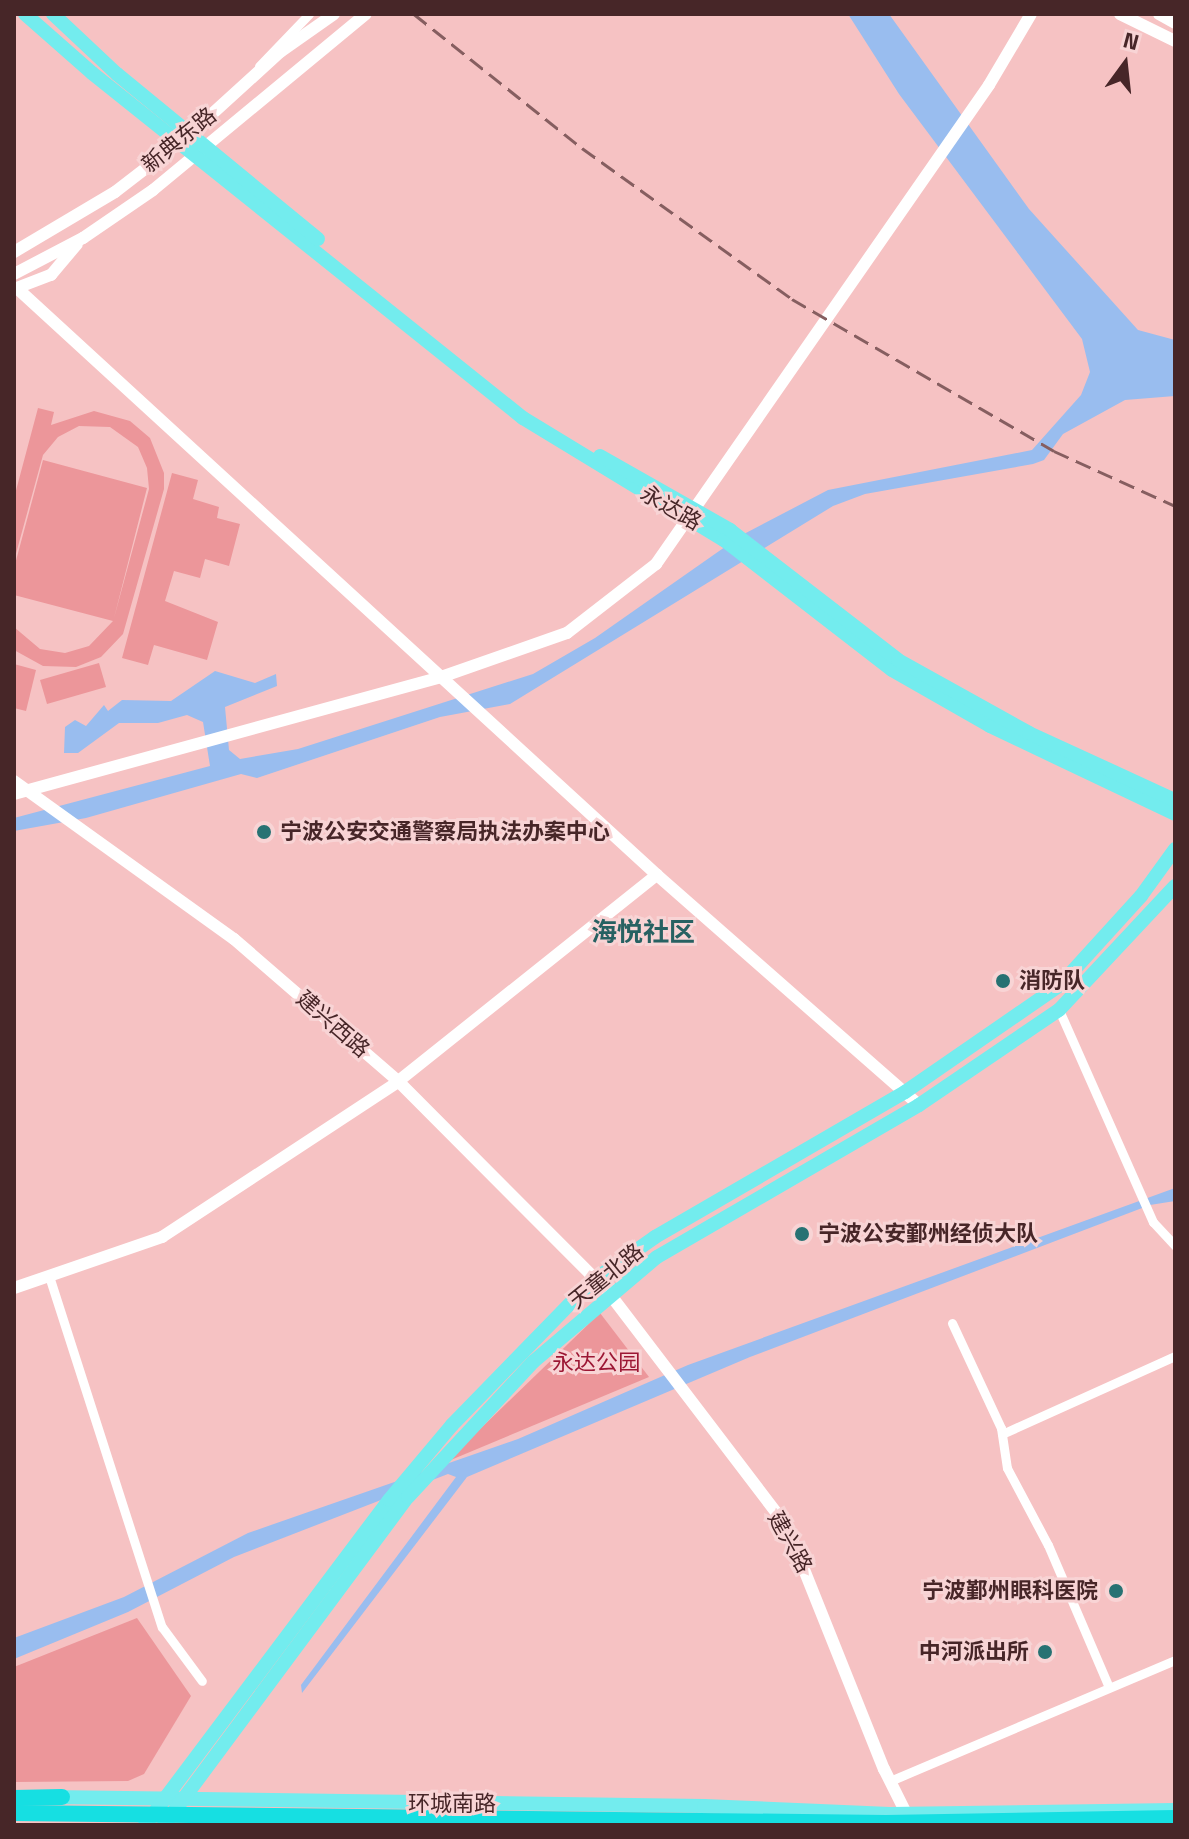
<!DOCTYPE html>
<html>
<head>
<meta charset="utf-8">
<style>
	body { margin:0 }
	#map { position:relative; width:1189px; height:1839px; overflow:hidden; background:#f6c2c3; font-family:"Titillium Web","Noto Sans SC",sans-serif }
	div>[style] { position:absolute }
	.green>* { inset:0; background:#ec969a }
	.water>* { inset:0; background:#99bdef }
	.street>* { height:9px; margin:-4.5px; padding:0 4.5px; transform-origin:4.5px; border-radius:4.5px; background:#fff }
	.secondary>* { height:12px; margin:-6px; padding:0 6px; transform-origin:6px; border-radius:6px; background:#fff }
	.primary>* { height:14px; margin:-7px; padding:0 7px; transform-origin:7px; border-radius:7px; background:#73ecee }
	.highway>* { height:16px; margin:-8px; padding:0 8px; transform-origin:8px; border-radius:8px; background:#16dfe2 }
	.rail>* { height:3px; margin-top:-1.5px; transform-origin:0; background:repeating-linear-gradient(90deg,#865e60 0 16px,transparent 0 24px) }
	.dots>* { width:22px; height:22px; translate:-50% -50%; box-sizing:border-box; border:4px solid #f8d4d5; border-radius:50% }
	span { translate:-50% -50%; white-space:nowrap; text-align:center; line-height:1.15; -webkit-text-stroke:6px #f8d4d5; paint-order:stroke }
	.street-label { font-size:22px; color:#472628 }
	.poi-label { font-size:22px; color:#472628; font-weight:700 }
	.left { translate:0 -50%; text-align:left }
	.right { translate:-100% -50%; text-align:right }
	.park-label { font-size:22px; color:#9c1734 }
	.quarter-label { font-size:26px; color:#276162; font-weight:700 }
	.frame { position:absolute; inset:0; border:16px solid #472628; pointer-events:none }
	.north { position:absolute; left:1085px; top:24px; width:80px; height:80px; -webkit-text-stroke:6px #f8d4d5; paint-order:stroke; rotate:15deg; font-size:22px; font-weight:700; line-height:32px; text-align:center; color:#472628 }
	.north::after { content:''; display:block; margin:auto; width:28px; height:36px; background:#472628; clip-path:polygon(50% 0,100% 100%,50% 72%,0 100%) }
</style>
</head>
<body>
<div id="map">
	<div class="green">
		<div style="clip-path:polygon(38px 408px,54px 412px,51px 425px,94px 411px,130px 421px,150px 438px,164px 473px,164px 489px,123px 634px,101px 657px,76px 667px,43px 666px,14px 650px,14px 627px,40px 649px,65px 653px,89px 646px,113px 621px,14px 595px,14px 568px,43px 460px,147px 488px,114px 618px,149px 489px,147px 468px,138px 447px,110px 427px,79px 426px,58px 437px,43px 455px,14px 561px,14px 498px)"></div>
		<div style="clip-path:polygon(172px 473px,198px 480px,193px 499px,219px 507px,217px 518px,240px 524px,229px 566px,205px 559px,200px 578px,174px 571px,165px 601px,218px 622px,207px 660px,154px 645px,148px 665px,122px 658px)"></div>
		<div style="clip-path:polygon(99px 663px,106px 687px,47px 704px,40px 680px)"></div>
		<div style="clip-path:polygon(14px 664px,36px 670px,26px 711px,14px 708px)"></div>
		<div style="clip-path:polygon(600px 1313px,649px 1377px,446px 1462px)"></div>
		<div style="clip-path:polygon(137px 1618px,191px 1696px,144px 1774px,128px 1781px,14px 1782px,14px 1667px)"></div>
	</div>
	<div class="water">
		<div style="clip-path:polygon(848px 14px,889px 14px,1029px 209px,1138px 330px,1175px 340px,1175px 396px,1125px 400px,1063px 434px,1044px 460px,1033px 464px,865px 494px,833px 506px,510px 704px,440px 717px,257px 778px,241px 774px,86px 818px,14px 831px,14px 818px,210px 766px,203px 722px,187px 715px,158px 723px,119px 723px,78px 753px,64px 753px,65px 727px,75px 720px,86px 726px,104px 705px,108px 711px,122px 700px,171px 701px,215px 671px,255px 683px,276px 674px,277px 686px,225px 707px,229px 750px,240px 759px,298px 749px,533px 674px,595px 638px,742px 535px,828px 490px,1032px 450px,1081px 395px,1090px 372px,1082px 339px,899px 94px)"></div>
		<div style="clip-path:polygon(1175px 1188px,1175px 1201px,1150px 1205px,750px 1357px,467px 1477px,302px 1693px,301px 1685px,456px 1477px,448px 1474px,234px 1557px,128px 1612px,14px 1659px,14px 1638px,124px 1597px,248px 1533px,518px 1439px,688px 1365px)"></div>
	</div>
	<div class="street">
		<div style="left:259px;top:66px;width:72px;rotate:-46.1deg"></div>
		<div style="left:1059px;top:1010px;width:232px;rotate:66.1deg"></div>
		<div style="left:1153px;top:1222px;width:33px;rotate:47deg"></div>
		<div style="left:49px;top:1276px;width:369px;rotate:72.2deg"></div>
		<div style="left:162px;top:1627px;width:67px;rotate:53.5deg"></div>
		<div style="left:952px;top:1323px;width:116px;rotate:65deg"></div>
		<div style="left:1001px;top:1428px;width:40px;rotate:81.5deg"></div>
		<div style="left:1007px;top:1468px;width:87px;rotate:62deg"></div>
		<div style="left:1048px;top:1545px;width:155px;rotate:66.8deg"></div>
		<div style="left:1002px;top:1434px;width:190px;rotate:-24.3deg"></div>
		<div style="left:890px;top:1781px;width:310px;rotate:-23deg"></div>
	</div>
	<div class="secondary">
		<div style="left:1120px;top:14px;width:61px;rotate:26.1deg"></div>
		<div style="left:1159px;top:14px;width:18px;rotate:29deg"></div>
		<div style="left:14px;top:252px;width:117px;rotate:-30.7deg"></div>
		<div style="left:115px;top:192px;width:95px;rotate:-37.7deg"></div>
		<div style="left:190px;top:134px;width:122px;rotate:-42.3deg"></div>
		<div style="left:280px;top:52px;width:66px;rotate:-35.1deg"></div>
		<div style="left:14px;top:274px;width:78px;rotate:-27.6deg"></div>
		<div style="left:83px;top:238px;width:85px;rotate:-34.4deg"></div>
		<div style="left:153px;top:190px;width:276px;rotate:-39.6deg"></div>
		<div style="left:14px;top:289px;width:40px;rotate:-21deg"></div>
		<div style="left:51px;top:275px;width:40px;rotate:-50deg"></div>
		<div style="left:19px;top:290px;width:866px;rotate:42.52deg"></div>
		<div style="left:657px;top:875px;width:349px;rotate:41.3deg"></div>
		<div style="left:14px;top:781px;width:271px;rotate:35.7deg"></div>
		<div style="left:234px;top:939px;width:217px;rotate:40.9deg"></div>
		<div style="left:398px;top:1081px;width:299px;rotate:45.1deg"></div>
		<div style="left:609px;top:1293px;width:294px;rotate:52.7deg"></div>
		<div style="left:787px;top:1527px;width:261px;rotate:68.2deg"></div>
		<div style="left:884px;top:1769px;width:56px;rotate:63.4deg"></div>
		<div style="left:14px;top:794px;width:446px;rotate:-15.3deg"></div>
		<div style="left:444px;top:676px;width:130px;rotate:-19.3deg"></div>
		<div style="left:567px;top:633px;width:113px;rotate:-37.8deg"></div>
		<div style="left:656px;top:564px;width:583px;rotate:-55.19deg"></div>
		<div style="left:989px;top:85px;width:82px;rotate:-59.4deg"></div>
		<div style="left:14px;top:1288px;width:157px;rotate:-19deg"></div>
		<div style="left:162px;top:1237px;width:280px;rotate:-33.3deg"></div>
		<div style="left:396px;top:1083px;width:334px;rotate:-38.6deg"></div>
	</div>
	<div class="primary">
		<div style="left:25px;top:14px;width:89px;rotate:41.4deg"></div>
		<div style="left:92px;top:73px;width:552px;rotate:38.68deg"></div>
		<div style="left:523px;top:418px;width:235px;rotate:31.3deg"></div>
		<div style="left:724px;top:540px;width:212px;rotate:37.7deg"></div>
		<div style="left:892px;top:670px;width:113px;rotate:29.7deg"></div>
		<div style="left:990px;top:726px;width:205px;rotate:25.4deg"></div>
		<div style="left:53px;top:14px;width:88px;rotate:43.2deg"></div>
		<div style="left:117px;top:74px;width:260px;rotate:39.4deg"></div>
		<div style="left:600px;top:456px;width:150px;rotate:29.6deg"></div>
		<div style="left:730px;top:530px;width:212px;rotate:37.7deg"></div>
		<div style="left:898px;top:660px;width:150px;rotate:29.1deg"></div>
		<div style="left:1029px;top:733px;width:161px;rotate:24.7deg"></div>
		<div style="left:50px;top:1797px;width:654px;rotate:0.79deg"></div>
		<div style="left:704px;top:1806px;width:186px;rotate:2.5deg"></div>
		<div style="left:890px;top:1814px;width:285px;rotate:-0.8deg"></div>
		<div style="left:145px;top:1825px;width:406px;rotate:-53.1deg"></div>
		<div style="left:389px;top:1500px;width:98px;rotate:-50deg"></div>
		<div style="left:452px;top:1425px;width:199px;rotate:-45.8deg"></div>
		<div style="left:591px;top:1282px;width:78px;rotate:-35.1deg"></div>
		<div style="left:655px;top:1237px;width:289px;rotate:-30.1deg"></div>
		<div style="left:905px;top:1092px;width:188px;rotate:-34.6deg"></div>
		<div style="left:1060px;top:985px;width:120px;rotate:-47.7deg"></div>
		<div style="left:1141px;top:896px;width:58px;rotate:-54.1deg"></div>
		<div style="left:164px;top:1825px;width:409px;rotate:-53.4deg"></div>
		<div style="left:408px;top:1497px;width:184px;rotate:-47.2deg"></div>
		<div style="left:533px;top:1362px;width:162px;rotate:-40.3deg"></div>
		<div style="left:657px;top:1257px;width:303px;rotate:-30.1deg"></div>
		<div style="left:919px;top:1105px;width:169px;rotate:-34.2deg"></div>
		<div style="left:1059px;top:1010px;width:170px;rotate:-46.9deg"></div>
	</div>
	<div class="highway">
		<div style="left:14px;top:1798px;width:48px;rotate:-1.2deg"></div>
		<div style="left:14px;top:1813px;width:872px;rotate:0.66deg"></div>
		<div style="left:886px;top:1823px;width:289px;rotate:-1deg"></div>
	</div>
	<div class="rail">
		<div style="left:414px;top:14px;width:215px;rotate:38.6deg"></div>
		<div style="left:582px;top:148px;width:259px;rotate:35.7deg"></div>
		<div style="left:792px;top:299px;width:303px;rotate:30.1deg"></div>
		<div style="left:1054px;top:451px;width:133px;rotate:24.4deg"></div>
	</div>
	<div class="dots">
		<div style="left:264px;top:832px;background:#277273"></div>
		<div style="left:1003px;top:981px;background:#277273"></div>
		<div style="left:802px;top:1234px;background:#277273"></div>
		<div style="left:1116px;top:1591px;background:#277273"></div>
		<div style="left:1045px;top:1652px;background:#277273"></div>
	</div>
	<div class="street-label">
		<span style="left:179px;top:140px;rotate:-39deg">新典东路</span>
		<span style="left:671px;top:508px;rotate:30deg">永达路</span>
		<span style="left:333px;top:1024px;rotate:41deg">建兴西路</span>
		<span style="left:606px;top:1276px;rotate:-39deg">天童北路</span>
		<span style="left:790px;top:1542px;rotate:61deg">建兴路</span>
		<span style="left:452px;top:1804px">环城南路</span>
	</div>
	<div class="poi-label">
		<span class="left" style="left:280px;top:832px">宁波公安交通警察局执法办案中心</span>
		<span class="left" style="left:1019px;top:981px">消防队</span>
		<span class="left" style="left:818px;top:1234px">宁波公安鄞州经侦大队</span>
		<span class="right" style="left:1098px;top:1591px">宁波鄞州眼科医院</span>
		<span class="right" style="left:1029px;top:1652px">中河派出所</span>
	</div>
	<div class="park-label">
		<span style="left:596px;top:1363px">永达公园</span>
	</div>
	<div class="quarter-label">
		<span style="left:643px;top:932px">海悦社区</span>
	</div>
	<div class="frame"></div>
	<div class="north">N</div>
</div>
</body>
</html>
